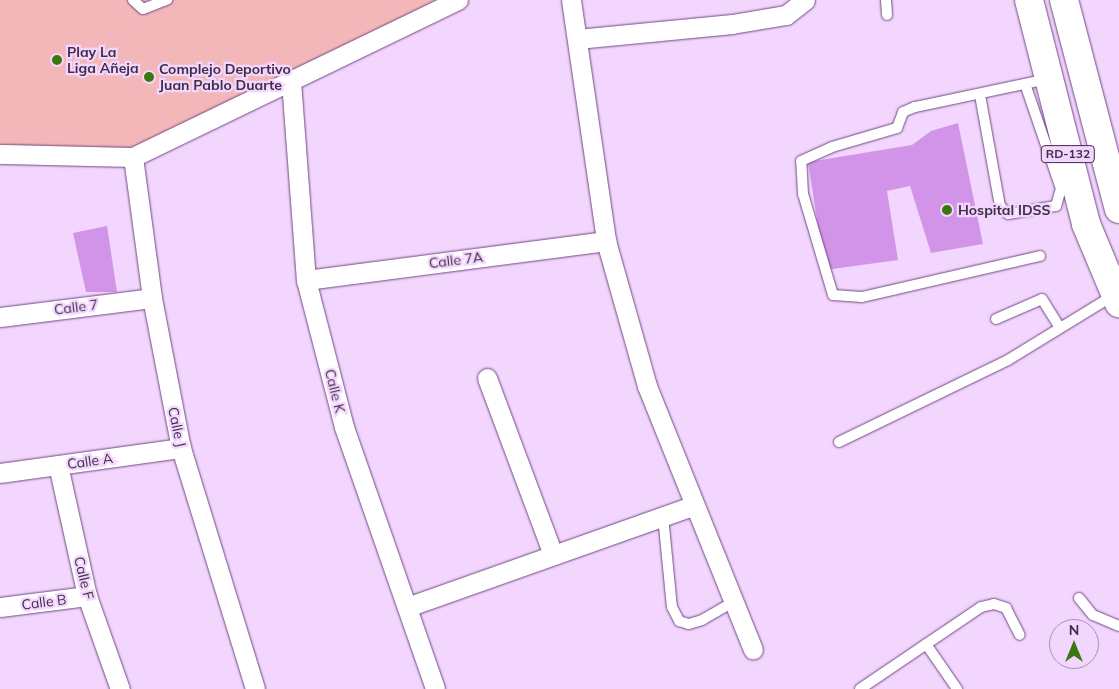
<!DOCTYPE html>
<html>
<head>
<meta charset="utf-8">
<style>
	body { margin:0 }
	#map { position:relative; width:1119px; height:689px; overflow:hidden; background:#f2d6fe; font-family:Mulish,sans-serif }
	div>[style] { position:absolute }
	.green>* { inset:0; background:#f4b7b9 }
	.building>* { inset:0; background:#d194e9 }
	.roads { filter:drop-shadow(0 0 1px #724782) drop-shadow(0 0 1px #724782) }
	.lane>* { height:10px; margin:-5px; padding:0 5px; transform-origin:5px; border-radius:5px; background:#fff }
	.street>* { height:19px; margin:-9.5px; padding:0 9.5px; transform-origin:9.5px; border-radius:9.5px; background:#fff }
	.primary>* { height:28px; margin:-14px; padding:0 14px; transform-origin:14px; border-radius:14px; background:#fff }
	.dots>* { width:14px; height:14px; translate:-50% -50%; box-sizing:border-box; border:2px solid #f2d6fe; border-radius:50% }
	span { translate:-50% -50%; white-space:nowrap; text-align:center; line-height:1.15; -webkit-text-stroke:4.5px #f2d6fe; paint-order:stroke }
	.shield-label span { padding:1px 4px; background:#f2d6fe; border:1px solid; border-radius:4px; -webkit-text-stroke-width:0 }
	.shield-label { font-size:12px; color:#402d47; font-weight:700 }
	.poi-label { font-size:14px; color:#402d47; font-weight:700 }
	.left { translate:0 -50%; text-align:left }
	.street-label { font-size:14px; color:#402d47 }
	.north { position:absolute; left:1049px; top:619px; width:50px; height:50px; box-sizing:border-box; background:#f2d6fe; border:1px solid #ab92b5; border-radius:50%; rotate:0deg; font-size:14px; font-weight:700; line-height:20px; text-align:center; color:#402d47 }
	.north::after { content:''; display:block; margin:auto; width:18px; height:22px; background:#3b7710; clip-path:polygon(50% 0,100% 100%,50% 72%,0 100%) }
</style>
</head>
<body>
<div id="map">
	<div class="green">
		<div style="clip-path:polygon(0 0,456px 0,133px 157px,0 154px)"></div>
	</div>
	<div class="building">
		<div style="clip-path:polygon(958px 123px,983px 244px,931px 253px,910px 186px,887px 191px,898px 260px,825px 270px,808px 162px,912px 145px,931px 131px)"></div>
		<div style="clip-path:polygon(107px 226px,117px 292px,86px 292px,73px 233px)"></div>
	</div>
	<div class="roads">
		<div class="lane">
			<div style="left:133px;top:0;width:13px;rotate:42deg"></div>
			<div style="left:143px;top:9px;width:26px;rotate:-21deg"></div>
			<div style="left:886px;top:0;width:15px;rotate:86deg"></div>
			<div style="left:980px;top:95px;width:113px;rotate:79.8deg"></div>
			<div style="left:1000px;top:206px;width:11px;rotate:45deg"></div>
			<div style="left:1008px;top:214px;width:49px;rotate:-9.5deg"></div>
			<div style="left:1056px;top:206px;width:18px;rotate:-74deg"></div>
			<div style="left:1061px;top:189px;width:111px;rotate:-108.9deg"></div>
			<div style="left:1040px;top:256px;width:183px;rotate:167deg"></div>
			<div style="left:862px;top:297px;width:29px;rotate:-176deg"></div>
			<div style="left:833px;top:295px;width:105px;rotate:-106.5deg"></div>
			<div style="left:803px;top:194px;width:33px;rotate:-93deg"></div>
			<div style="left:801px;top:161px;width:34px;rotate:-24deg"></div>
			<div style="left:832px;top:147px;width:68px;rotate:-16.3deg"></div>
			<div style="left:897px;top:128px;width:17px;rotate:-69deg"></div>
			<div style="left:903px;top:112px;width:13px;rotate:-23deg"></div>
			<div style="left:915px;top:107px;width:136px;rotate:-11.9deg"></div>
			<div style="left:996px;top:319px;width:50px;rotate:-23.5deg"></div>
			<div style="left:1042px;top:299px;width:34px;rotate:58deg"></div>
			<div style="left:839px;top:442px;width:188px;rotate:-25.9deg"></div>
			<div style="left:1008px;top:360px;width:124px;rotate:-31.5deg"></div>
			<div style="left:663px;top:516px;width:91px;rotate:84.4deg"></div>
			<div style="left:672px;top:607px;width:16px;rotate:63deg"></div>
			<div style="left:679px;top:621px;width:10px;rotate:17deg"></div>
			<div style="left:689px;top:624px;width:14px;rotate:-17deg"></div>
			<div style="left:702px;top:620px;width:36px;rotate:-30deg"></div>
			<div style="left:1079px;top:598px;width:22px;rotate:51deg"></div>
			<div style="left:1093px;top:615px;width:28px;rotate:23deg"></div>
			<div style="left:926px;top:644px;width:55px;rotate:55.4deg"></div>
			<div style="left:860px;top:689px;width:146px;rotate:-34.1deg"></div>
			<div style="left:981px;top:607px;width:13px;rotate:-13deg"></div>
			<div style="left:994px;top:604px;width:13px;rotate:18deg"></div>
			<div style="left:1006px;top:608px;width:30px;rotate:63deg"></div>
		</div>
		<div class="street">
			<div style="left:571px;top:0;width:244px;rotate:81.7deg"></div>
			<div style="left:606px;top:241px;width:151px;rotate:74.2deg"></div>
			<div style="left:647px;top:386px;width:284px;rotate:68.1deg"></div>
			<div style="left:577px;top:39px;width:156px;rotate:-5.5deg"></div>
			<div style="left:732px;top:24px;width:55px;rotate:-9.5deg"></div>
			<div style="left:786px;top:15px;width:24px;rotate:-38deg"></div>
			<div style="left:291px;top:81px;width:200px;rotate:85.7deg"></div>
			<div style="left:306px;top:280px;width:152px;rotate:75.5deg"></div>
			<div style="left:344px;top:427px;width:277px;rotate:70.8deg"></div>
			<div style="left:0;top:154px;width:133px;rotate:1.3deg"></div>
			<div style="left:133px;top:157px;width:361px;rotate:-25.8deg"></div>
			<div style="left:133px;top:157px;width:142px;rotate:82.3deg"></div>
			<div style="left:152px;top:298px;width:153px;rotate:79.1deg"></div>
			<div style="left:181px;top:448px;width:252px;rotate:72.9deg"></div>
			<div style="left:306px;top:280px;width:303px;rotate:-7.4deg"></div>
			<div style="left:0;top:317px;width:153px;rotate:-7.1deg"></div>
			<div style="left:487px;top:378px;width:186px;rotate:69.5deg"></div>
			<div style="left:58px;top:465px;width:134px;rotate:77.5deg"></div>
			<div style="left:87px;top:596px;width:99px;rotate:70.5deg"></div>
			<div style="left:0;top:473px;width:183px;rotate:-7.9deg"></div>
			<div style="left:0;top:607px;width:88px;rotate:-7.2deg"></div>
			<div style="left:407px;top:607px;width:302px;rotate:-19.5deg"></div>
		</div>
		<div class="primary">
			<div style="left:1029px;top:0;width:231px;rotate:75.7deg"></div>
			<div style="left:1086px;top:224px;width:86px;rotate:67.3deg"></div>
			<div style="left:1064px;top:0;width:216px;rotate:75.3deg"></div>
		</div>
	</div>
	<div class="dots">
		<div style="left:57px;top:60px;background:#3b7710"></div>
		<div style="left:149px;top:77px;background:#3b7710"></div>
		<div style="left:947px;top:210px;background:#3b7710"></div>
	</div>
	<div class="shield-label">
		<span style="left:1068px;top:154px">RD-132</span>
	</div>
	<div class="poi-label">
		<span class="left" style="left:67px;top:60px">Play La<br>Liga Añeja</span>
		<span class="left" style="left:159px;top:77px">Complejo Deportivo<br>Juan Pablo Duarte</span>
		<span class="left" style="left:958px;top:210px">Hospital IDSS</span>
	</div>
	<div class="street-label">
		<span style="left:456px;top:260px;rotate:-7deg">Calle 7A</span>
		<span style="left:76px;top:307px;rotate:-7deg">Calle 7</span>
		<span style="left:335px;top:391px;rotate:76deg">Calle K</span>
		<span style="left:177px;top:427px;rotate:78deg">Calle J</span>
		<span style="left:90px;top:461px;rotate:-8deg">Calle A</span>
		<span style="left:84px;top:578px;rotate:76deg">Calle F</span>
		<span style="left:44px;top:602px;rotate:-7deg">Calle B</span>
	</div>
	<div class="north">N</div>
</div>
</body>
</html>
